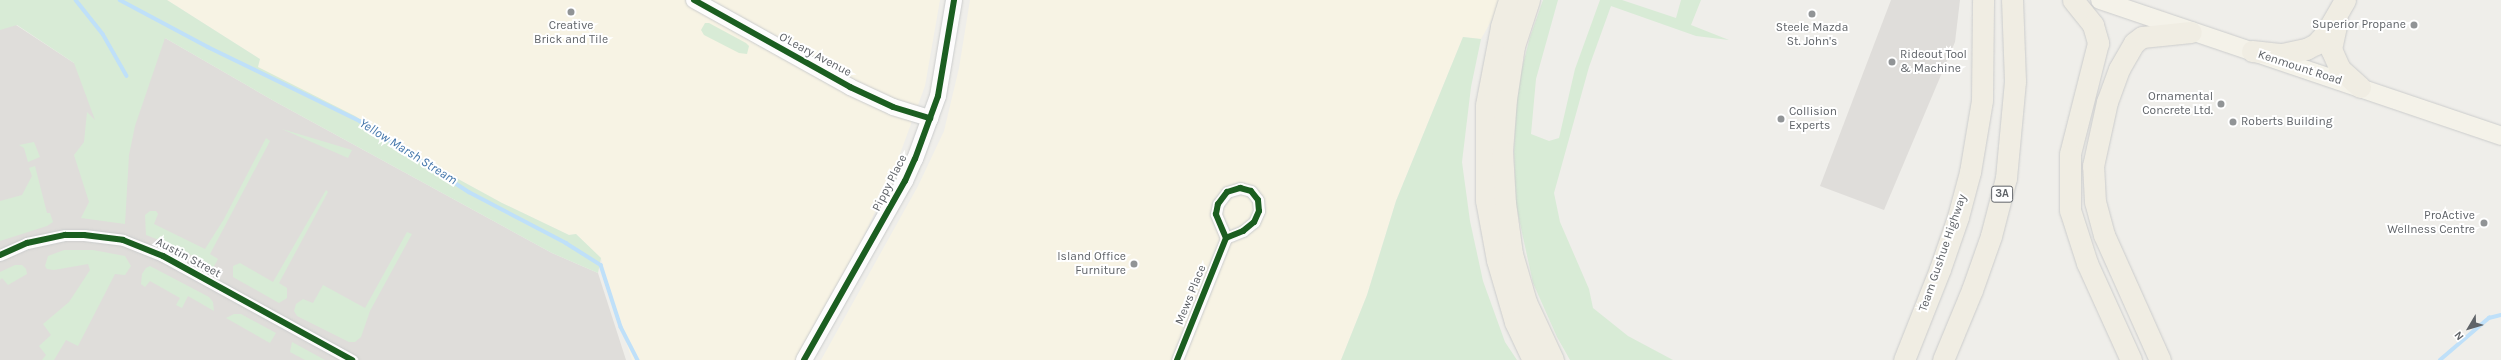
<!DOCTYPE html>
<html>
<head>
<meta charset="utf-8">
<style>
	body { margin:0 }
	#map { position:relative; width:2501px; height:360px; overflow:hidden; background:#efeeea; font-family:Karla,sans-serif }
	div>[style] { position:absolute }
	.commercial>* { inset:0; background:#f7f3e4 }
	.industrial>* { inset:0; background:#dfddda }
	.green>* { inset:0; background:#d8ebd6 }
	.stream>* { height:3.5px; margin:-1.75px; padding:0 1.75px; transform-origin:1.75px; border-radius:1.75px; background:#bfe0f9 }
	.roads { filter:drop-shadow(0 0 1px #cbcccc) drop-shadow(0 0 1px #cbcccc) }
	.street>* { height:11px; margin:-5.5px; padding:0 5.5px; transform-origin:5.5px; border-radius:5.5px; background:#fdfcfc }
	.secondary>* { height:16px; margin:-8px; padding:0 8px; transform-origin:8px; border-radius:8px; background:#fdfcfc }
	.primary>* { height:18px; margin:-9px; padding:0 9px; transform-origin:9px; border-radius:9px; background:#f4f2e9 }
	.highway>* { height:21px; margin:-10.5px; padding:0 10.5px; transform-origin:10.5px; border-radius:10.5px; background:#f0ede3 }
	.cycleway>* { height:6px; margin:-3px; padding:0 3px; transform-origin:3px; border-radius:3px; background:#1b5e20 }
	.dots>* { width:11px; height:11px; translate:-50% -50%; box-sizing:border-box; border:2px solid #fff; border-radius:50% }
	span { translate:-50% -50%; white-space:nowrap; text-align:center; line-height:1.15; -webkit-text-stroke:4px #fff; paint-order:stroke }
	.shield-label span { padding:1px 3px; background:#fff; border:1px solid; border-radius:3px; -webkit-text-stroke-width:0 }
	.shield-label { font-size:11px; color:#5f6368; font-weight:700 }
	.poi-label { font-size:12px; color:#5f6368 }
	.right { translate:-100% -50%; text-align:right }
	.left { translate:0 -50%; text-align:left }
	.street-label { font-size:12px; color:#5f6368 }
	.water-label { font-size:13px; color:#4174aa; font-style:italic }
	.north { position:absolute; left:2449px; top:308px; width:40px; height:40px; -webkit-text-stroke:3px #fff; paint-order:stroke; rotate:232deg; font-size:11px; font-weight:700; line-height:16px; text-align:center; color:#5f6368 }
	.north::after { content:''; display:block; margin:auto; width:14px; height:18px; background:#5f6368; clip-path:polygon(50% 0,100% 100%,50% 72%,0 100%) }
</style>
</head>
<body>
<div id="map">
	<div class="commercial">
		<div style="clip-path:polygon(167px 0,940px 0,925px 86px,894px 170px,846px 276px,799px 360px,632px 360px,621px 327px,601px 258px,576px 234px,569px 235px,502px 203px,427px 162px,355px 116px,257px 67px,260px 59px)"></div>
		<div style="clip-path:polygon(970px 0,1503px 0,1481px 39px,1463px 37px,1396px 201px,1367px 295px,1341px 360px,821px 360px,918px 186px,944px 131px,959px 68px)"></div>
	</div>
	<div class="industrial">
		<div style="clip-path:polygon(1891px 0,1960px 0,1955px 42px,1884px 210px,1820px 186px)"></div>
		<div style="clip-path:polygon(0 11px,16px 25px,74px 63px,165px 38px,274px 101px,552px 253px,598px 273px,626px 360px,0 360px)"></div>
	</div>
	<div class="green">
		<div style="clip-path:polygon(0 0,167px 0,260px 59px,258px 67px,355px 116px,427px 162px,502px 203px,569px 235px,576px 234px,601px 258px,598px 273px,552px 253px,274px 101px,165px 38px,135px 126px,129px 155px,125px 224px,81px 218px,89px 202px,74px 155px,84px 142px,87px 112px,95px 120px,74px 63px,17px 25px,0 30px)"></div>
		<div style="clip-path:polygon(1543px 0,1558px 0,1536px 79px,1531px 134px,1549px 141px,1559px 138px,1575px 69px,1600px 0,1622px 0,1676px 18px,1681px 0,1701px 0,1691px 25px,1729px 40px,1696px 36px,1611px 6px,1589px 67px,1554px 193px,1560px 222px,1589px 289px,1593px 308px,1628px 336px,1673px 360px,1570px 360px,1557px 337px,1533px 283px,1516px 205px,1514px 152px,1516px 110px,1521px 72px,1530px 37px)"></div>
		<div style="clip-path:polygon(705px 23px,709px 23px,746px 43px,749px 46px,747px 54px,739px 53px,704px 35px,701px 30px)"></div>
		<div style="clip-path:polygon(1463px 37px,1481px 39px,1471px 87px,1462px 162px,1470px 221px,1483px 281px,1505px 342px,1517px 360px,1341px 360px,1367px 295px,1396px 201px)"></div>
		<div style="clip-path:polygon(282px 129px,352px 150px,348px 158px)"></div>
		<div style="clip-path:polygon(266px 138px,270px 141px,210px 254px,218px 259px,213px 268px,177px 247px,146px 235px,145px 215px,150px 211px,156px 211px,158px 214px,154px 224px,205px 249px,224px 219px)"></div>
		<div style="clip-path:polygon(34px 142px,40px 157px,28px 162px,24px 148px,19px 145px)"></div>
		<div style="clip-path:polygon(35px 166px,47px 213px,50px 213px,53px 222px,47px 226px,0 241px,0 201px,22px 195px,32px 176px,29px 168px)"></div>
		<div style="clip-path:polygon(326px 190px,328px 192px,279px 283px,287px 288px,287px 298px,279px 303px,233px 277px,233px 266px,240px 263px,273px 282px)"></div>
		<div style="clip-path:polygon(407px 232px,412px 234px,370px 311px,361px 337px,355px 342px,349px 342px,297px 316px,294px 311px,296px 304px,303px 299px,313px 303px,323px 285px,365px 308px)"></div>
		<div style="clip-path:polygon(64px 250px,93px 250px,125px 256px,131px 266px,125px 275px,115px 274px,78px 346px,66px 340px,54px 360px,42px 360px,46px 355px,39px 346px,51px 335px,43px 324px,69px 302px,90px 270px,88px 264px,54px 270px,47px 269px,45px 266px,48px 256px)"></div>
		<div style="clip-path:polygon(15px 265px,22px 265px,26px 269px,27px 274px,8px 285px,2px 278px,0 280px,0 272px)"></div>
		<div style="clip-path:polygon(150px 266px,209px 297px,213px 302px,214px 311px,188px 296px,182px 308px,176px 305px,180px 298px,150px 281px,145px 287px,141px 284px,142px 274px,146px 268px)"></div>
		<div style="clip-path:polygon(234px 314px,241px 314px,276px 333px,270px 343px,226px 318px)"></div>
		<div style="clip-path:polygon(292px 342px,325px 360px,305px 360px,290px 352px)"></div>
	</div>
	<div class="stream">
		<div style="left:76px;top:0;width:43px;rotate:51.5deg"></div>
		<div style="left:103px;top:34px;width:48px;rotate:60.3deg"></div>
		<div style="left:120px;top:0;width:100px;rotate:28.1deg"></div>
		<div style="left:208px;top:47px;width:169px;rotate:26deg"></div>
		<div style="left:360px;top:121px;width:130px;rotate:33.1deg"></div>
		<div style="left:469px;top:192px;width:110px;rotate:27.7deg"></div>
		<div style="left:566px;top:243px;width:41px;rotate:32.2deg"></div>
		<div style="left:601px;top:265px;width:65px;rotate:72.1deg"></div>
		<div style="left:621px;top:327px;width:37px;rotate:63deg"></div>
		<div style="left:2440px;top:360px;width:65px;rotate:-40.6deg"></div>
		<div style="left:2489px;top:318px;width:12px;rotate:-14deg"></div>
	</div>
	<div class="roads">
		<div class="street">
			<div style="left:0;top:255px;width:30px;rotate:-24deg"></div>
			<div style="left:27px;top:243px;width:39px;rotate:-12deg"></div>
			<div style="left:65px;top:235px;width:19px"></div>
			<div style="left:84px;top:235px;width:39px;rotate:7deg"></div>
			<div style="left:123px;top:240px;width:43px;rotate:21.8deg"></div>
			<div style="left:163px;top:256px;width:216px;rotate:28.8deg"></div>
			<div style="left:1177px;top:360px;width:131px;rotate:-68.1deg"></div>
			<div style="left:1226px;top:238px;width:26px;rotate:-113deg"></div>
			<div style="left:1216px;top:214px;width:10px;rotate:-79deg"></div>
			<div style="left:1218px;top:204px;width:15px;rotate:-53deg"></div>
			<div style="left:1227px;top:192px;width:14px;rotate:-17deg"></div>
			<div style="left:1240px;top:188px;width:11px;rotate:15deg"></div>
			<div style="left:1251px;top:191px;width:11px;rotate:52deg"></div>
			<div style="left:1258px;top:200px;width:11px;rotate:85deg"></div>
			<div style="left:1259px;top:211px;width:12px;rotate:114deg"></div>
			<div style="left:1254px;top:222px;width:14px;rotate:141deg"></div>
			<div style="left:1243px;top:231px;width:18px;rotate:158deg"></div>
		</div>
		<div class="secondary">
			<div style="left:694px;top:0;width:179px;rotate:29.1deg"></div>
			<div style="left:850px;top:87px;width:47px;rotate:24.9deg"></div>
			<div style="left:893px;top:107px;width:39px;rotate:17deg"></div>
			<div style="left:804px;top:360px;width:206px;rotate:-60.6deg"></div>
			<div style="left:905px;top:181px;width:24px;rotate:-66deg"></div>
			<div style="left:915px;top:159px;width:67px;rotate:-69.9deg"></div>
			<div style="left:938px;top:96px;width:97px;rotate:-80.5deg"></div>
		</div>
		<div class="primary">
			<div style="left:2100px;top:0;width:423px;rotate:18.7deg"></div>
		</div>
		<div class="highway">
			<div style="left:1509px;top:0;width:28px;rotate:107deg"></div>
			<div style="left:1501px;top:27px;width:79px;rotate:100.9deg"></div>
			<div style="left:1486px;top:105px;width:95px;rotate:90deg"></div>
			<div style="left:1486px;top:200px;width:61px;rotate:79.6deg"></div>
			<div style="left:1497px;top:260px;width:65px;rotate:73.8deg"></div>
			<div style="left:1515px;top:322px;width:42px;rotate:64.7deg"></div>
			<div style="left:1529px;top:0;width:48px;rotate:108.1deg"></div>
			<div style="left:1514px;top:46px;width:54px;rotate:98.6deg"></div>
			<div style="left:1506px;top:99px;width:52px;rotate:94.4deg"></div>
			<div style="left:1502px;top:151px;width:52px;rotate:86.7deg"></div>
			<div style="left:1505px;top:203px;width:51px;rotate:82.2deg"></div>
			<div style="left:1512px;top:254px;width:50px;rotate:73.7deg"></div>
			<div style="left:1526px;top:302px;width:64px;rotate:65deg"></div>
			<div style="left:2073px;top:0;width:32px;rotate:51deg"></div>
			<div style="left:2093px;top:25px;width:19px;rotate:74deg"></div>
			<div style="left:2098px;top:43px;width:114px;rotate:104.2deg"></div>
			<div style="left:2070px;top:154px;width:56px;rotate:90deg"></div>
			<div style="left:2070px;top:210px;width:56px;rotate:72.2deg"></div>
			<div style="left:2087px;top:263px;width:107px;rotate:65.6deg"></div>
			<div style="left:2337px;top:21px;width:29px;rotate:102deg"></div>
			<div style="left:2331px;top:49px;width:22px;rotate:66deg"></div>
			<div style="left:2340px;top:69px;width:27px;rotate:42deg"></div>
			<div style="left:2252px;top:51px;width:30px;rotate:6deg"></div>
			<div style="left:2282px;top:54px;width:25px;rotate:-12deg"></div>
			<div style="left:2306px;top:49px;width:11px;rotate:-27deg"></div>
			<div style="left:2316px;top:44px;width:15px;rotate:-48deg"></div>
			<div style="left:2326px;top:33px;width:38px;rotate:-60deg"></div>
			<div style="left:1904px;top:360px;width:98px;rotate:-68.4deg"></div>
			<div style="left:1940px;top:269px;width:55px;rotate:-70.9deg"></div>
			<div style="left:1958px;top:217px;width:47px;rotate:-75.1deg"></div>
			<div style="left:1970px;top:172px;width:73px;rotate:-80.5deg"></div>
			<div style="left:1982px;top:100px;width:100px;rotate:-89.4deg"></div>
			<div style="left:1943px;top:360px;width:76px;rotate:-67.5deg"></div>
			<div style="left:1972px;top:290px;width:57px;rotate:-70.6deg"></div>
			<div style="left:1991px;top:236px;width:60px;rotate:-75.5deg"></div>
			<div style="left:2006px;top:178px;width:97px;rotate:-84.7deg"></div>
			<div style="left:2015px;top:81px;width:81px;rotate:-92.1deg"></div>
			<div style="left:2160px;top:360px;width:137px;rotate:-114.1deg"></div>
			<div style="left:2104px;top:235px;width:34px;rotate:-105deg"></div>
			<div style="left:2095px;top:202px;width:36px;rotate:-93deg"></div>
			<div style="left:2093px;top:166px;width:66px;rotate:-77.7deg"></div>
			<div style="left:2107px;top:102px;width:35px;rotate:-70deg"></div>
			<div style="left:2119px;top:69px;width:30px;rotate:-60deg"></div>
			<div style="left:2134px;top:43px;width:10px;rotate:-37deg"></div>
			<div style="left:2142px;top:37px;width:49px;rotate:-5.8deg"></div>
		</div>
	</div>
	<div class="cycleway">
		<div style="left:694px;top:0;width:179px;rotate:29.1deg"></div>
		<div style="left:850px;top:87px;width:47px;rotate:24.9deg"></div>
		<div style="left:893px;top:107px;width:39px;rotate:17deg"></div>
		<div style="left:0;top:255px;width:30px;rotate:-24deg"></div>
		<div style="left:27px;top:243px;width:39px;rotate:-12deg"></div>
		<div style="left:65px;top:235px;width:19px"></div>
		<div style="left:84px;top:235px;width:39px;rotate:7deg"></div>
		<div style="left:123px;top:240px;width:43px;rotate:21.8deg"></div>
		<div style="left:163px;top:256px;width:216px;rotate:28.8deg"></div>
		<div style="left:804px;top:360px;width:206px;rotate:-60.6deg"></div>
		<div style="left:905px;top:181px;width:24px;rotate:-66deg"></div>
		<div style="left:915px;top:159px;width:67px;rotate:-69.9deg"></div>
		<div style="left:938px;top:96px;width:97px;rotate:-80.5deg"></div>
		<div style="left:1177px;top:360px;width:131px;rotate:-68.1deg"></div>
		<div style="left:1226px;top:238px;width:26px;rotate:-113deg"></div>
		<div style="left:1216px;top:214px;width:10px;rotate:-79deg"></div>
		<div style="left:1218px;top:204px;width:15px;rotate:-53deg"></div>
		<div style="left:1227px;top:192px;width:14px;rotate:-17deg"></div>
		<div style="left:1240px;top:188px;width:11px;rotate:15deg"></div>
		<div style="left:1251px;top:191px;width:11px;rotate:52deg"></div>
		<div style="left:1258px;top:200px;width:11px;rotate:85deg"></div>
		<div style="left:1259px;top:211px;width:12px;rotate:114deg"></div>
		<div style="left:1254px;top:222px;width:14px;rotate:141deg"></div>
		<div style="left:1243px;top:231px;width:18px;rotate:158deg"></div>
	</div>
	<div class="dots">
		<div style="left:571px;top:12px;background:#919496"></div>
		<div style="left:1812px;top:14px;background:#919496"></div>
		<div style="left:2414px;top:25px;background:#919496"></div>
		<div style="left:1892px;top:62px;background:#919496"></div>
		<div style="left:2221px;top:104px;background:#919496"></div>
		<div style="left:1781px;top:119px;background:#919496"></div>
		<div style="left:2233px;top:122px;background:#919496"></div>
		<div style="left:2484px;top:223px;background:#919496"></div>
		<div style="left:1134px;top:264px;background:#919496"></div>
	</div>
	<div class="shield-label">
		<span style="left:2002px;top:194px">3A</span>
	</div>
	<div class="poi-label">
		<span class="right" style="left:2406px;top:25px">Superior Propane</span>
		<span style="left:571px;top:33px">Creative<br>Brick and Tile</span>
		<span style="left:1812px;top:35px">Steele Mazda<br>St. John's</span>
		<span class="left" style="left:1900px;top:62px">Rideout Tool<br>&amp; Machine</span>
		<span class="right" style="left:2213px;top:104px">Ornamental<br>Concrete Ltd.</span>
		<span class="left" style="left:1789px;top:119px">Collision<br>Experts</span>
		<span class="left" style="left:2241px;top:122px">Roberts Building</span>
		<span class="right" style="left:2475px;top:223px">ProActive<br>Wellness Centre</span>
		<span class="right" style="left:1126px;top:264px">Island Office<br>Furniture</span>
	</div>
	<div class="street-label">
		<span style="left:815px;top:55px;rotate:28deg">O'Leary Avenue</span>
		<span style="left:2300px;top:68px;rotate:18deg">Kenmount Road</span>
		<span style="left:890px;top:183px;rotate:-63deg">Pippy Place</span>
		<span style="left:1943px;top:253px;rotate:-71deg">Team Gushue Highway</span>
		<span style="left:188px;top:258px;rotate:28deg">Austin Street</span>
		<span style="left:1191px;top:295px;rotate:-68deg">Mews Place</span>
	</div>
	<div class="water-label">
		<span style="left:408px;top:152px;rotate:32deg">Yellow Marsh Stream</span>
	</div>
	<div class="north">N</div>
</div>
</body>
</html>
